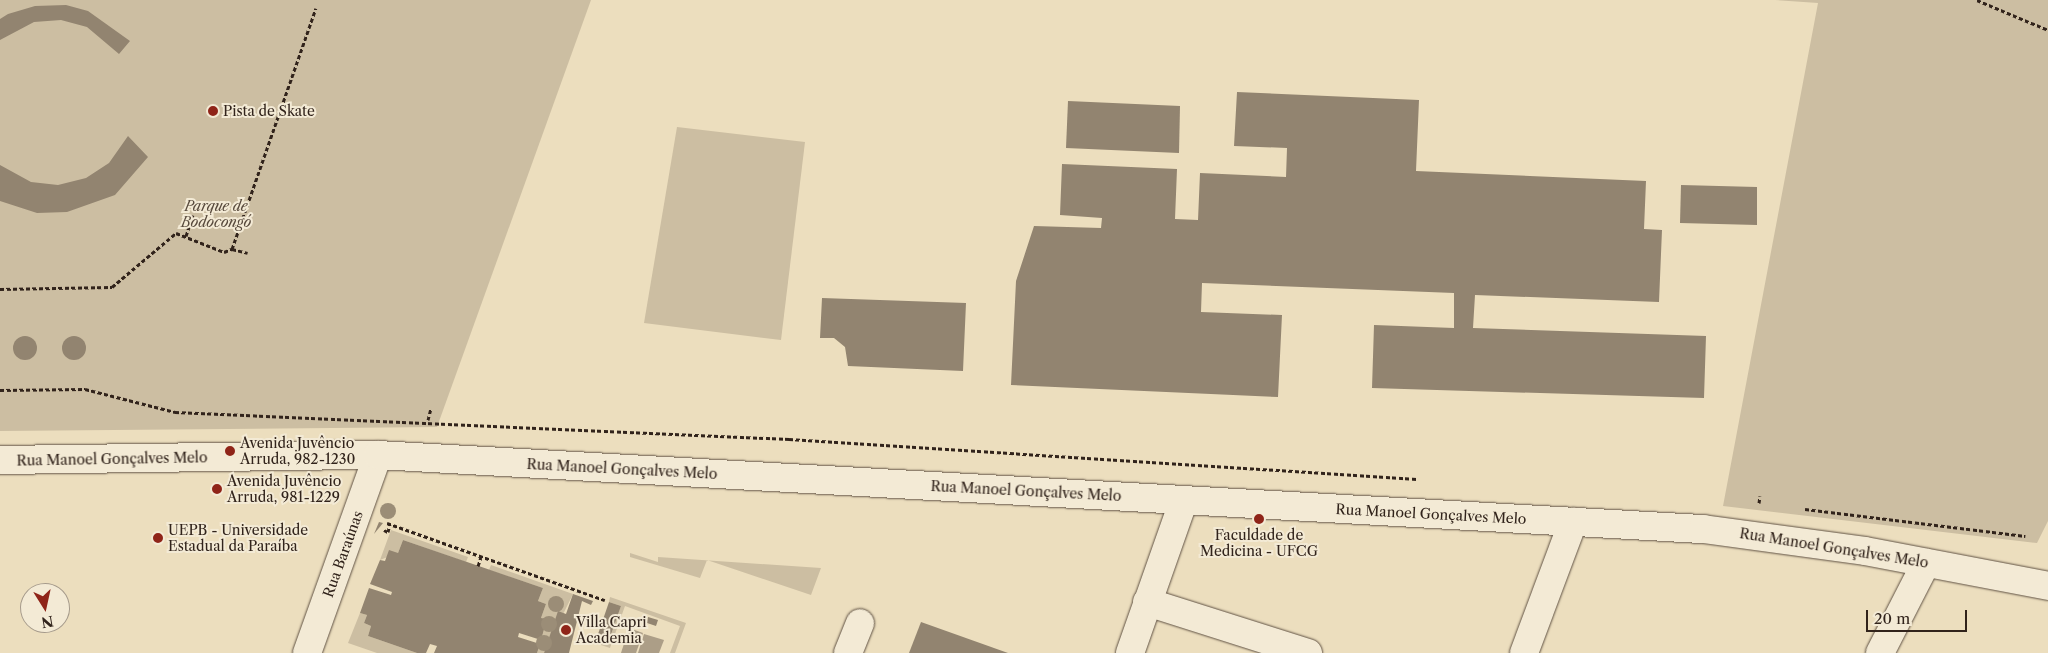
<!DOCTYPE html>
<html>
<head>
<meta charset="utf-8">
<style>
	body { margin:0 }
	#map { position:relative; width:2048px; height:653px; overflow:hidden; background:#ecdebe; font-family:"Libre Caslon Text",serif }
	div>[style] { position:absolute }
	.green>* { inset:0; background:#ccbea2 }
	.water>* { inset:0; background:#ac9e87 }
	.building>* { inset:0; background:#928470 }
	.round { border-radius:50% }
	.path>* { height:3px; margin-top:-1.5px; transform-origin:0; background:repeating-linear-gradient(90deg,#31231b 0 4px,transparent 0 6.5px) }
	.roads { filter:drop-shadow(0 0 1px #605244) drop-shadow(0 0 1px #605244) }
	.street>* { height:28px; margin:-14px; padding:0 14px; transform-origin:14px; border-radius:14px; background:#f3ead5 }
	.secondary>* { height:28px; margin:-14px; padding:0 14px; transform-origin:14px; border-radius:14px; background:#f3ead5 }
	.trees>* { width:16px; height:16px; margin:-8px; border-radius:50%; background:#9b8d77 }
	.dots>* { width:14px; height:14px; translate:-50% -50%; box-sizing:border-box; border:2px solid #f3ead5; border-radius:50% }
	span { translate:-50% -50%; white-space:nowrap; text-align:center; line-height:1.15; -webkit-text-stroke:4px #f3ead5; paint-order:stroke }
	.poi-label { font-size:14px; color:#31231b }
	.left { translate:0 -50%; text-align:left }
	.park-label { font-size:14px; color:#584a3d; font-style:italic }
	.street-label { font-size:14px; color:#31231b }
	.north { position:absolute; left:20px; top:583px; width:50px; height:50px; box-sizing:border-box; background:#f3ead5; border:1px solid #a59a8b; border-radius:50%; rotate:170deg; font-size:14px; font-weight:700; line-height:20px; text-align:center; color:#31231b }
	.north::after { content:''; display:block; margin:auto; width:18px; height:22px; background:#8f2418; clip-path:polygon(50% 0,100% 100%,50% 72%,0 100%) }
	.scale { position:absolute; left:1866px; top:610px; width:101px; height:22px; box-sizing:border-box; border:2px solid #31231b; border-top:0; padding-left:6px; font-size:15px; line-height:18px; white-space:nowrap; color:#31231b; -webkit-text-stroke:4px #f3ead5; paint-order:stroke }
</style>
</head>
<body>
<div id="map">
	<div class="green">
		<div style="clip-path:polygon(0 0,591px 0,437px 427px,0 431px)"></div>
		<div style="clip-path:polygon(1775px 0,2048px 0,2048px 521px,2037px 543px,1723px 506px,1818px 3px)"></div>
		<div style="clip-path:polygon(677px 127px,805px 142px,781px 340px,644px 323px)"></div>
		<div style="clip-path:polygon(391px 530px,468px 557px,466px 562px,403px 540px,398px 553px,380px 560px)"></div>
		<div style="clip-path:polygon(630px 553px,658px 562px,658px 557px,821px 568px,811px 595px,707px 560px,700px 578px,630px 557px)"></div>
		<div style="clip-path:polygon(491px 565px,573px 594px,544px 653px,537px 653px,547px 620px,541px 618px,546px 604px,538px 601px,543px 588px,489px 570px)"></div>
		<div style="clip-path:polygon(610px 597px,686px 623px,675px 653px,670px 653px,680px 626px,625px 606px,610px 648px,595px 643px,608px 643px,621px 606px,609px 602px)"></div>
		<div style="clip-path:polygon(360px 613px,367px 615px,364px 623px,371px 626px,368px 636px,417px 653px,377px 653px,348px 643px)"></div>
	</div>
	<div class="water">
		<div style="clip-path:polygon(629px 628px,643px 633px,636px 653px,621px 653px)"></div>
		<div style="clip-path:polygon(644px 634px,664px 640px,659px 653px,638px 653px)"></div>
	</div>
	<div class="building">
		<div style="clip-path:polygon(66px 5px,88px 11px,130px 41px,119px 54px,87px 27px,61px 20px,34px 22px,0 40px,0 19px,8px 14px,35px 6px)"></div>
		<div style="clip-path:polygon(1237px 92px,1419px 100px,1416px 171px,1646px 181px,1644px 229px,1662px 230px,1659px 302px,1475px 295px,1473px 328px,1706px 336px,1704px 398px,1372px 388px,1374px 325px,1454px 328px,1454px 293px,1202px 283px,1201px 312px,1282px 315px,1278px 397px,1011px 385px,1016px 281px,1034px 226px,1101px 228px,1102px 218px,1060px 215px,1062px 164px,1177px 169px,1175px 219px,1198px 220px,1200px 173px,1286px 177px,1287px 148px,1234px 146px)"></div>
		<div style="clip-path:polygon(1068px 101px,1180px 106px,1179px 153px,1066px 148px)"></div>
		<div style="clip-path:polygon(128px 136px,148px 157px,115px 195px,67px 212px,37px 213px,0 201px,0 165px,31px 182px,58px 185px,86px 178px,109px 163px)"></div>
		<div style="clip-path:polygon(1681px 185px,1757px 187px,1757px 225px,1680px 223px)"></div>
		<div style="clip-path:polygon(822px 298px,966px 303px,963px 371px,848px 366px,845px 347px,834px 338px,820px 338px)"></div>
		<div class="round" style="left:13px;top:336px;width:24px;height:24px"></div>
		<div class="round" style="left:62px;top:336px;width:24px;height:24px"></div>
		<div style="clip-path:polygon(379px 522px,383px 523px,374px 534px)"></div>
		<div style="clip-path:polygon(403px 540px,543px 588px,538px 601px,546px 604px,541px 618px,547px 619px,541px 640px,519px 633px,518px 637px,540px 644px,537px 653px,434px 653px,437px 646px,430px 644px,426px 653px,417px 653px,368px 636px,371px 626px,364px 623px,367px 615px,360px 613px,369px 588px,391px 595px,392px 592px,370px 584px,380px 560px,385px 561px,389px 550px,398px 553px)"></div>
		<div style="clip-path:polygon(573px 594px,593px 601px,591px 605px,582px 601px,569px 653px,544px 653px,558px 611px,566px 614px)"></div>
		<div style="clip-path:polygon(609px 602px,621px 606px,608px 643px,596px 640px)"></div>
		<div style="clip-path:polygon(648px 617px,658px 620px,656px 626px,647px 623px)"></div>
		<div style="clip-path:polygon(921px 622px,1008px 653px,909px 653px)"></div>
	</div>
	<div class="path">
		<div style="left:1977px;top:0;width:77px;rotate:22.9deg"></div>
		<div style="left:186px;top:236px;width:22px;rotate:-72deg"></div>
		<div style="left:232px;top:249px;width:16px;rotate:14deg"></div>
		<div style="left:0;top:289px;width:112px;rotate:-1deg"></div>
		<div style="left:112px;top:287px;width:84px;rotate:-40.2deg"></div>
		<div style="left:176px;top:233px;width:52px;rotate:21.6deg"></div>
		<div style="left:224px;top:252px;width:9px;rotate:-21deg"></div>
		<div style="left:232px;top:249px;width:255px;rotate:-70.8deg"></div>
		<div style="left:0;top:390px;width:85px;rotate:-0.7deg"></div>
		<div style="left:85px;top:389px;width:93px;rotate:14.3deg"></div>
		<div style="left:175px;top:412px;width:615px;rotate:2.52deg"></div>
		<div style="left:789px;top:439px;width:629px;rotate:3.64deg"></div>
		<div style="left:428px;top:420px;width:12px;rotate:-76deg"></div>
		<div style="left:1759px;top:503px;width:7px;rotate:-82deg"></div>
		<div style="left:1805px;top:509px;width:222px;rotate:7deg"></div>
		<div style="left:387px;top:523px;width:231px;rotate:19.5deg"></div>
		<div style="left:384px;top:530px;width:4px;rotate:27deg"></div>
		<div style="left:388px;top:532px;width:8px;rotate:-76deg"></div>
		<div style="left:478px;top:566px;width:9px;rotate:-72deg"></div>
	</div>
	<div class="roads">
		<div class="street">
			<div style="left:1147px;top:602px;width:169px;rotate:17.6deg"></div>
			<div style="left:307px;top:653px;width:210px;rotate:-70.3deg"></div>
			<div style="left:848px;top:653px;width:32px;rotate:-68deg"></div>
			<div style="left:1130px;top:653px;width:162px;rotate:-70.6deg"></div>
			<div style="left:1524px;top:653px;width:140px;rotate:-69.5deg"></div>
			<div style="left:1880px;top:653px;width:101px;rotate:-62.9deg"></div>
		</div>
		<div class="secondary">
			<div style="left:0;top:460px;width:378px;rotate:-0.8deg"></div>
			<div style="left:378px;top:455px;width:1327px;rotate:3.2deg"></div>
			<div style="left:1703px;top:529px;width:163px;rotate:7.7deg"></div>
			<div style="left:1865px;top:551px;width:186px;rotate:10.8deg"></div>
		</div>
	</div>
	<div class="trees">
		<div style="left:388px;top:511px"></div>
		<div style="left:556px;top:604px"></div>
		<div style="left:549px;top:624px"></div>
		<div style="left:544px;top:643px"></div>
	</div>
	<div class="dots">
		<div style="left:213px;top:111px;background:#8f2418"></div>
		<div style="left:230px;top:451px;background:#8f2418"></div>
		<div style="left:217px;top:489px;background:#8f2418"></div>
		<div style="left:1259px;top:519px;background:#8f2418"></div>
		<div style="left:158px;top:538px;background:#8f2418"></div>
		<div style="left:566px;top:630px;background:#8f2418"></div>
	</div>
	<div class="poi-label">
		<span class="left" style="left:223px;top:111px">Pista de Skate</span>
		<span class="left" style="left:240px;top:451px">Avenida Juvêncio<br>Arruda, 982-1230</span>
		<span class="left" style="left:227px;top:489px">Avenida Juvêncio<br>Arruda, 981-1229</span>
		<span class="left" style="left:168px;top:538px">UEPB - Universidade<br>Estadual da Paraíba</span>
		<span style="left:1259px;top:543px">Faculdade de<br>Medicina - UFCG</span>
		<span class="left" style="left:576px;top:630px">Villa Capri<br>Academia</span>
	</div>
	<div class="park-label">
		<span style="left:216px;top:214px">Parque de<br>Bodocongó</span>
	</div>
	<div class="street-label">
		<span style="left:112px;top:459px;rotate:-1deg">Rua Manoel Gonçalves Melo</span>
		<span style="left:622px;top:469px;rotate:3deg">Rua Manoel Gonçalves Melo</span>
		<span style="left:1026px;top:491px;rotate:3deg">Rua Manoel Gonçalves Melo</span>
		<span style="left:1431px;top:514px;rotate:3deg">Rua Manoel Gonçalves Melo</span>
		<span style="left:1834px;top:548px;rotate:9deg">Rua Manoel Gonçalves Melo</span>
		<span style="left:343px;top:554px;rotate:-70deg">Rua Baraúnas</span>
	</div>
	<div class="north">N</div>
	<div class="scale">20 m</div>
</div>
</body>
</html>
